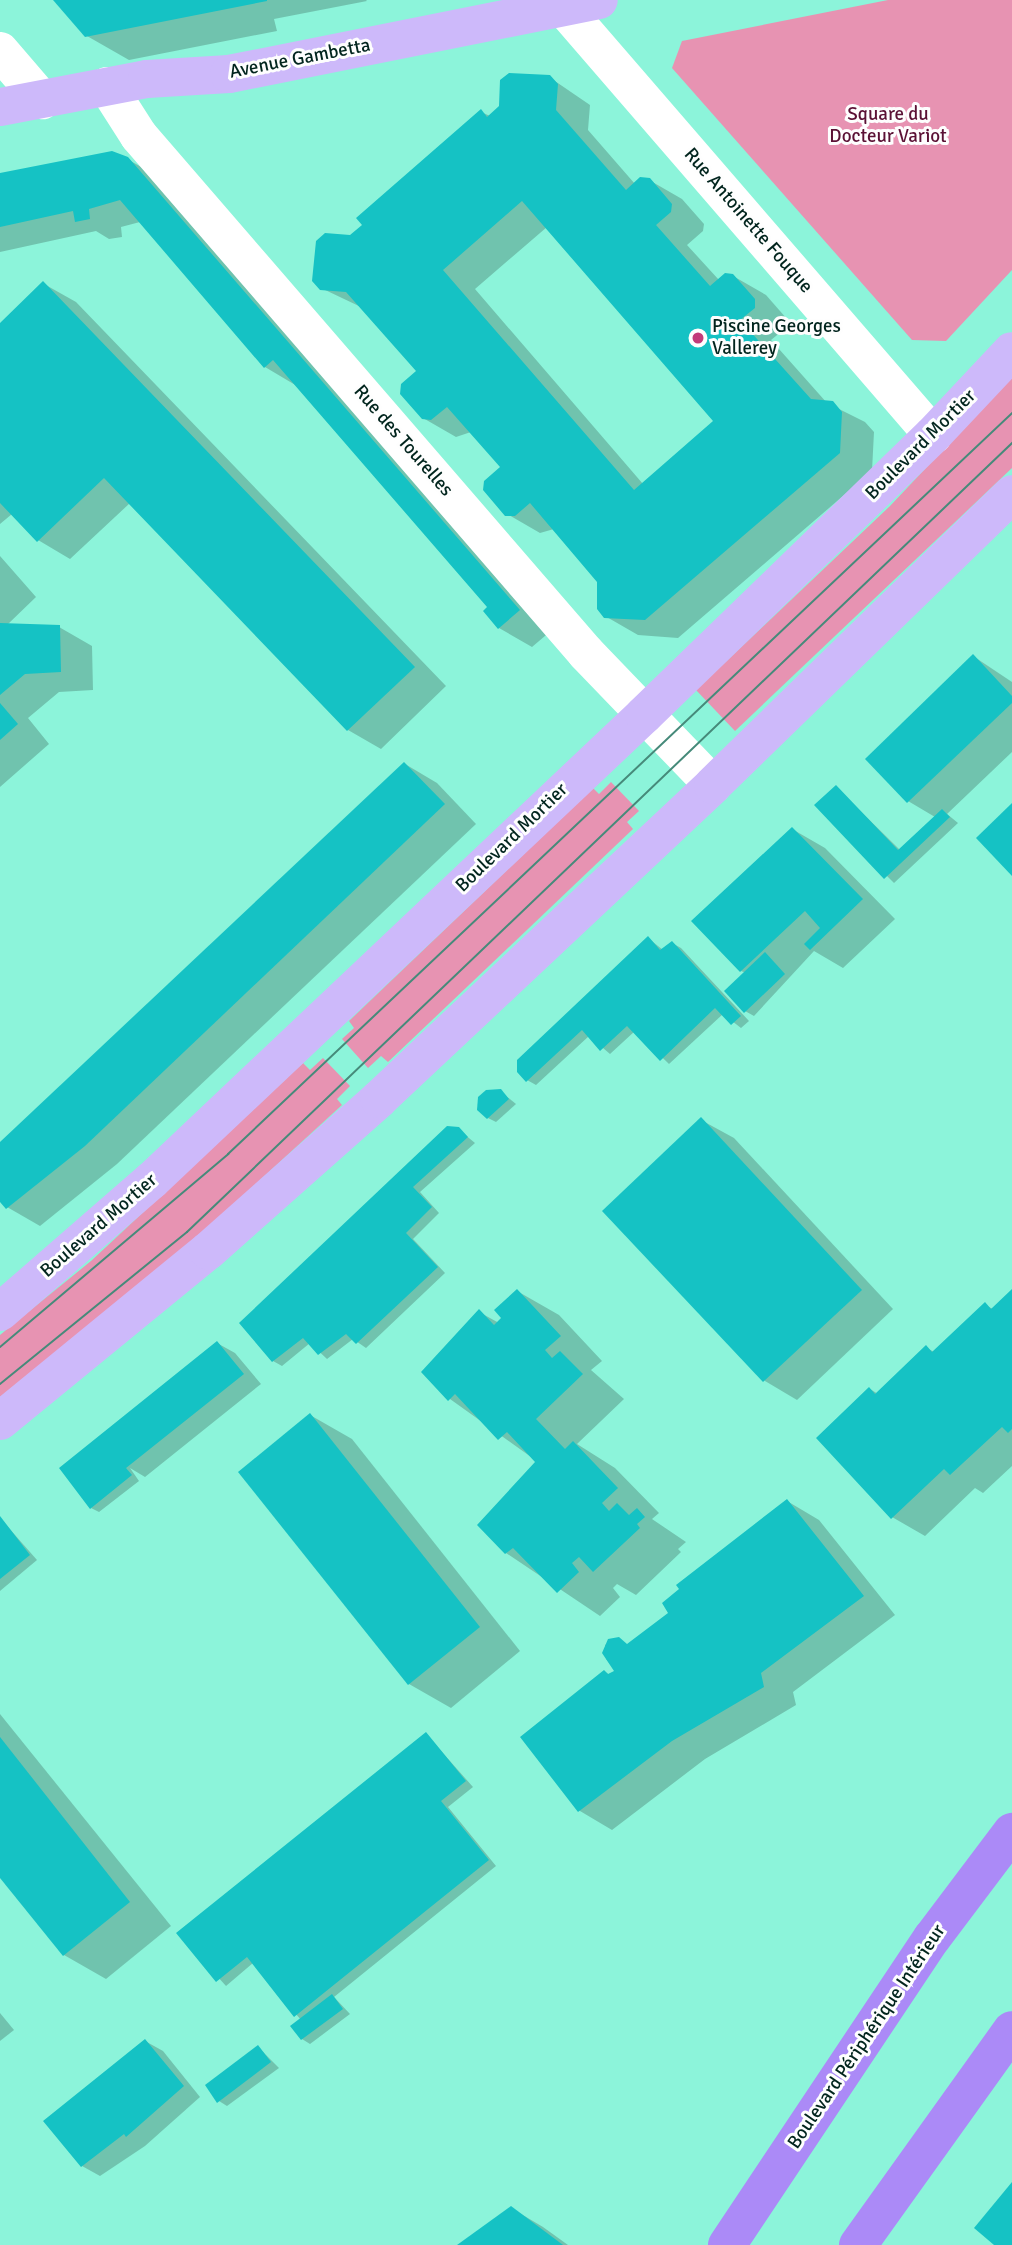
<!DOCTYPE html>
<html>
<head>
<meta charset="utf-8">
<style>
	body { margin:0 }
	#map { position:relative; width:1012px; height:2245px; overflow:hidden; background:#8cf4da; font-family:Signika,sans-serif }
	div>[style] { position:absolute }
	.green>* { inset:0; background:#e793b2 }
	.shadow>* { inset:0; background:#0003 }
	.building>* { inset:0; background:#15c2c4 }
	.minor>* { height:38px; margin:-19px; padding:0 19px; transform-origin:19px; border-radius:19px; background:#fff }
	.major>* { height:38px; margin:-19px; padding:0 19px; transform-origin:19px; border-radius:19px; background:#cdb9fa }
	.highway>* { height:38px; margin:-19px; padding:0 19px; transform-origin:19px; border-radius:19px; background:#ab8af7 }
	.tram>* { height:2px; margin:-1px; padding:0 1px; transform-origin:1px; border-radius:1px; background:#468a7a }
	.dots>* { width:19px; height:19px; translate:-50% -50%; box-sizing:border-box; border:4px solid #fefefe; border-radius:50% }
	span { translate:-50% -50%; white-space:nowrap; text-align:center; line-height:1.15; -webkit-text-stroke:6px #fefefe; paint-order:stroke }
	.street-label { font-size:19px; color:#02251e }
	.park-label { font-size:19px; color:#5b1135 }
	.poi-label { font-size:19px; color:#02251e }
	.left { translate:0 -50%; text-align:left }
</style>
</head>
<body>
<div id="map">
	<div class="green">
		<div style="clip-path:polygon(888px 0,1012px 0,1012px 270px,946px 341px,912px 340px,672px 68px,682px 41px)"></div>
		<div style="clip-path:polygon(1012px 377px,1012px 468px,735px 731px,696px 690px,890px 506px)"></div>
		<div style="clip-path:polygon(611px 782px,639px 811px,627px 822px,633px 829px,388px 1062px,381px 1056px,368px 1068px,342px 1039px,354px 1028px,349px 1021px,593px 788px,599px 794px)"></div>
		<div style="clip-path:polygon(323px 1058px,350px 1086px,337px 1099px,342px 1105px,188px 1246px,0 1397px,0 1335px,91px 1261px,303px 1063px,310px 1070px)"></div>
	</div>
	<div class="shadow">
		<div style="clip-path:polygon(55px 0,366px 0,367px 1px,274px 19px,277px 31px,129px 60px,87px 36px)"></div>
		<div style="clip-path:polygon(evenodd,549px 77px,590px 105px,588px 130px,635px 184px,649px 180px,682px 199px,704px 224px,703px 231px,687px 245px,719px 280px,733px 276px,766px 295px,787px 319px,787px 327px,771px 340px,827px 403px,865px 422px,874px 432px,872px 471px,678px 638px,638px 635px,605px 616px,599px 582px,554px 529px,540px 533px,507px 514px,502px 468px,471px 432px,456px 437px,423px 418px,418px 371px,363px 308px,321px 288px,351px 237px,481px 112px,490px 116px,549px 77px,547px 227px,715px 421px,643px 484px,475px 289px,547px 227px)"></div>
		<div style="clip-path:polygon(127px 159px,161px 178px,552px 630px,532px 647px,499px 628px,485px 611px,490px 607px,297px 386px,265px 367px,140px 222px,121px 227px,122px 237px,109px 239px,96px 231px,0 252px,0 175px)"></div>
		<div style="clip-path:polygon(44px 284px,76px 302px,446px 686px,381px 749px,348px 730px,130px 503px,70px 559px,38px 540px,12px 514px,0 524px,0 325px)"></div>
		<div style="clip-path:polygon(0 556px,36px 597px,7px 625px,59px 627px,92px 646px,93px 690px,59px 692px,28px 718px,49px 744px,0 787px)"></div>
		<div style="clip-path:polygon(973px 656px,1012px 682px,1012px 752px,947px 814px,958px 823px,894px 883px,816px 805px,836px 787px,900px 850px,935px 817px,908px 801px)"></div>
		<div style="clip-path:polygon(405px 764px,437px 783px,476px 824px,117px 1164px,40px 1226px,7px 1207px,0 1200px,0 1144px)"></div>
		<div style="clip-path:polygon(792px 829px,825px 848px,895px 919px,843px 968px,814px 951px,754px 1016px,745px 1011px,746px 973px,741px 971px)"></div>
		<div style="clip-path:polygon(648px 938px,663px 950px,672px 943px,681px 948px,749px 1021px,741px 1028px,723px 1014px,669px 1064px,635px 1031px,610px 1054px,589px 1036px,536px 1085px,527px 1080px)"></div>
		<div style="clip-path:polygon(500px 1091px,516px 1104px,496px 1122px,488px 1118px)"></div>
		<div style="clip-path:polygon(701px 1120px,734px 1138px,893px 1309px,797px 1400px,765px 1381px,605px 1211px)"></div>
		<div style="clip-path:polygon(458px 1129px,475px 1143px,420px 1192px,439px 1213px,413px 1239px,445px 1273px,366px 1348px,353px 1339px,327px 1359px,310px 1343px,282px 1366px,273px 1361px)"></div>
		<div style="clip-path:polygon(517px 1291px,559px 1315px,602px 1361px,591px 1370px,624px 1399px,577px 1444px,615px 1468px,659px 1513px,652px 1519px,686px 1542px,678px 1549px,681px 1552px,636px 1595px,617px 1584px,613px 1588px,620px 1597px,600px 1616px,506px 1553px,538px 1462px,450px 1399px,424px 1372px,479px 1312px,499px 1323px)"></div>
		<div style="clip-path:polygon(1012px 1291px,1012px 1466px,983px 1493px,975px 1488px,925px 1536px,892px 1517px,870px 1389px,878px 1394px,927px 1348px,934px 1352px,985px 1305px,993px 1309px)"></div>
		<div style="clip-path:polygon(217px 1343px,235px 1353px,261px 1384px,145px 1477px,130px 1468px,139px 1481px,99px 1512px,91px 1508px)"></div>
		<div style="clip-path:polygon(310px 1415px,352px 1439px,520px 1651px,451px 1708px,409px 1684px)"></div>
		<div style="clip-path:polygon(787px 1501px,819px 1520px,895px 1615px,793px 1692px,796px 1705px,705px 1759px,612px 1830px,580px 1811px,522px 1737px,605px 1672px,610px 1675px,616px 1671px,606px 1659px,605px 1645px,615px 1639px,627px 1646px,671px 1613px)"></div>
		<div style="clip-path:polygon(0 1518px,37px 1560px,0 1591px)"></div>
		<div style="clip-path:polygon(0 1714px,171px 1926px,106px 1979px,64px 1955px,0 1875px)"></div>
		<div style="clip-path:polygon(426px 1734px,473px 1787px,448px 1807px,496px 1866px,334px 1997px,350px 2014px,310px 2044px,302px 2039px,301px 2020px,253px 1963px,226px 1986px,179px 1934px)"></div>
		<div style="clip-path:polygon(0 2013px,14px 2030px,0 2041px)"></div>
		<div style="clip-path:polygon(145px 2041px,163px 2051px,200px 2097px,145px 2146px,100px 2176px,82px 2166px)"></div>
		<div style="clip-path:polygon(258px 2047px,279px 2068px,227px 2106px,219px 2101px)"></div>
		<div style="clip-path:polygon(511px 2208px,543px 2227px,568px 2245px,460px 2245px)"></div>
	</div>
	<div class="building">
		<div style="clip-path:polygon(53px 0,267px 0,267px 1px,85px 37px)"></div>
		<div style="clip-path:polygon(evenodd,509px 73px,550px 75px,558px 84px,556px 110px,626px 190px,640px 177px,650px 178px,672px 204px,671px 212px,656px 225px,710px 286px,725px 273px,733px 274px,755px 299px,755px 308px,740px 320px,811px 399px,833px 401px,842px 412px,840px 453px,645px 620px,604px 618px,597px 609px,597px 582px,530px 503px,515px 516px,505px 516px,483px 490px,484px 481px,500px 467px,447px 407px,431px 420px,422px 419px,400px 394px,401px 384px,416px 371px,346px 292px,320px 290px,312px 281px,316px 241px,325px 233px,350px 235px,362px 225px,356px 218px,481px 109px,487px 117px,499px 106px,500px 80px,509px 73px,522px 201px,713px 421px,634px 490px,443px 270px,522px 201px)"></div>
		<div style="clip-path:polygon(112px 151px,128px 157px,520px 610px,498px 629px,483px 611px,487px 607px,273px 360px,264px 368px,120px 200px,89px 209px,90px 219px,75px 222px,73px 211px,0 227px,0 173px)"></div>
		<div style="clip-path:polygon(43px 281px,415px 667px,347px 731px,104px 478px,37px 542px,0 503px,0 323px)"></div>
		<div style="clip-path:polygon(0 623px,60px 625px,61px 672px,25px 674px,0 695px)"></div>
		<div style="clip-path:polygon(973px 654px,1012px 696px,1012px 703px,907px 803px,865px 759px)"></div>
		<div style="clip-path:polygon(0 703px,18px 724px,0 740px)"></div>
		<div style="clip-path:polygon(404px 762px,445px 804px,85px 1146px,6px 1209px,0 1202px,0 1142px)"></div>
		<div style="clip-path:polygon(836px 785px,898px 850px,942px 809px,950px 817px,884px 879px,814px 805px)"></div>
		<div style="clip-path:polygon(1012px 803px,1012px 876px,976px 838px)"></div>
		<div style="clip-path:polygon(792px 827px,863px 899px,810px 950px,804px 944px,820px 928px,805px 911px,740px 972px,691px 921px)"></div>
		<div style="clip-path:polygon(648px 936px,660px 950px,672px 941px,741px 1016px,731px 1025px,715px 1008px,660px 1061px,627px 1026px,600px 1051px,582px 1030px,526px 1082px,517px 1072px,517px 1060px)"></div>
		<div style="clip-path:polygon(765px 952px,785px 974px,744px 1013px,724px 991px)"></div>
		<div style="clip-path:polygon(501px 1089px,509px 1099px,487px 1119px,477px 1110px,478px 1097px,486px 1090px)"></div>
		<div style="clip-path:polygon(701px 1117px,862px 1290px,763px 1382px,602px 1211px)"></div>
		<div style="clip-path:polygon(447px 1126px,459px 1127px,468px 1137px,413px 1187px,432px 1207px,406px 1233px,438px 1267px,356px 1344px,346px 1334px,318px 1355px,303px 1338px,272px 1362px,239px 1323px)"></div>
		<div style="clip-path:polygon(517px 1289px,561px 1336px,545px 1350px,552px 1358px,560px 1351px,583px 1374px,536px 1419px,565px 1449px,573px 1441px,618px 1488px,602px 1503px,609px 1511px,617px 1503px,629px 1515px,637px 1508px,645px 1517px,637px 1524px,640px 1528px,593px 1572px,579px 1557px,572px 1563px,579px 1572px,557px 1593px,513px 1548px,505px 1554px,477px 1525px,535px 1462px,507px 1432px,498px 1440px,455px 1394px,448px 1401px,421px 1372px,479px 1309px,494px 1325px,501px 1318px,494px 1310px)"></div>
		<div style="clip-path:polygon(1012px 1289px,1012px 1429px,1008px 1433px,1002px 1427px,950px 1475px,944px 1469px,891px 1519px,816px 1438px,869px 1387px,875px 1394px,926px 1345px,932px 1352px,985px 1302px,991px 1309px)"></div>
		<div style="clip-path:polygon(217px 1341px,244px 1374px,126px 1468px,132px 1475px,90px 1509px,59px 1468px)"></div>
		<div style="clip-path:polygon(310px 1413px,480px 1627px,408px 1685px,238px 1472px)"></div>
		<div style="clip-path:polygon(787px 1499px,864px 1596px,761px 1673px,764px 1687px,672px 1741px,578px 1812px,520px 1737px,604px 1670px,608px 1674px,614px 1671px,602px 1653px,608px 1639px,619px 1637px,627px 1644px,668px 1613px,662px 1603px,679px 1589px,676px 1585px)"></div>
		<div style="clip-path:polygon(0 1516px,30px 1555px,0 1579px)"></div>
		<div style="clip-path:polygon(426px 1732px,466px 1781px,441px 1801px,489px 1860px,294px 2017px,247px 1957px,216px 1982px,176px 1933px)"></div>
		<div style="clip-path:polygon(0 1737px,130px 1902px,63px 1956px,0 1878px)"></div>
		<div style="clip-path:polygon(332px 1994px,343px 2009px,301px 2040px,290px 2026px)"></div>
		<div style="clip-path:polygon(145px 2039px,184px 2086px,126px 2137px,124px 2134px,81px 2167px,43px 2121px)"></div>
		<div style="clip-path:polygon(258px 2045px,271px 2062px,217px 2103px,205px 2085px)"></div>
		<div style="clip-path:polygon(1012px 2182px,1012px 2245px,994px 2245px,974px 2228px)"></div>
		<div style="clip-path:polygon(511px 2206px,563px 2245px,457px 2245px)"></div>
	</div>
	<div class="minor">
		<div style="left:563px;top:7px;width:566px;rotate:49.16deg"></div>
		<div style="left:0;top:51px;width:65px;rotate:49.4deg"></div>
		<div style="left:107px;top:86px;width:59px;rotate:57.4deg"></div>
		<div style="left:139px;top:136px;width:683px;rotate:49.15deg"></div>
		<div style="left:586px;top:653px;width:183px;rotate:46.1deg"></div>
	</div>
	<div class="major">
		<div style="left:0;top:107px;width:150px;rotate:-10.8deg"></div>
		<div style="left:147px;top:79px;width:82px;rotate:-3.5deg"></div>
		<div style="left:229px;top:74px;width:377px;rotate:-11.3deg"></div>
		<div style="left:0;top:1312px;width:201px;rotate:-41deg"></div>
		<div style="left:152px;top:1180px;width:677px;rotate:-43.38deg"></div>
		<div style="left:644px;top:715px;width:402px;rotate:-44.1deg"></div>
		<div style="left:933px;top:435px;width:115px;rotate:-46.8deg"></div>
		<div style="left:0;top:1421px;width:269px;rotate:-39.3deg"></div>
		<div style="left:208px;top:1251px;width:229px;rotate:-41.6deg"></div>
		<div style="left:379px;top:1099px;width:458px;rotate:-43.2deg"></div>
		<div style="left:713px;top:785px;width:417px;rotate:-44.2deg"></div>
	</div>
	<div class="highway">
		<div style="left:727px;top:2245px;width:369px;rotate:-56.3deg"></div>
		<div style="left:932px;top:1938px;width:133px;rotate:-53deg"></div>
		<div style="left:858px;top:2245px;width:264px;rotate:-54.4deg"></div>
	</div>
	<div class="tram">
		<div style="left:0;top:1347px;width:299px;rotate:-40.2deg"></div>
		<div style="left:228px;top:1154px;width:1079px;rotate:-43.38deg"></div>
		<div style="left:0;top:1384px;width:241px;rotate:-39.1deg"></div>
		<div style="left:187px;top:1232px;width:1142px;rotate:-43.72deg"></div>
	</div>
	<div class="dots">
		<div style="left:698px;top:338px;background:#c23b7a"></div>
	</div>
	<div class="street-label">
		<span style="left:300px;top:59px;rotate:-11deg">Avenue Gambetta</span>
		<span style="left:748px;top:221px;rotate:49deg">Rue Antoinette Fouque</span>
		<span style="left:403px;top:441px;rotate:49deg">Rue des Tourelles</span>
		<span style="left:921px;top:445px;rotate:-45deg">Boulevard Mortier</span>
		<span style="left:512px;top:838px;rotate:-44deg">Boulevard Mortier</span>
		<span style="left:99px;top:1226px;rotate:-41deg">Boulevard Mortier</span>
		<span style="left:867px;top:2037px;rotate:-56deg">Boulevard Périphérique Intérieur</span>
	</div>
	<div class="park-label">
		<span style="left:888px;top:126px">Square du<br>Docteur Variot</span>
	</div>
	<div class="poi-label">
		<span class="left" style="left:712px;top:338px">Piscine Georges<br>Vallerey</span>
	</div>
</div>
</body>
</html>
